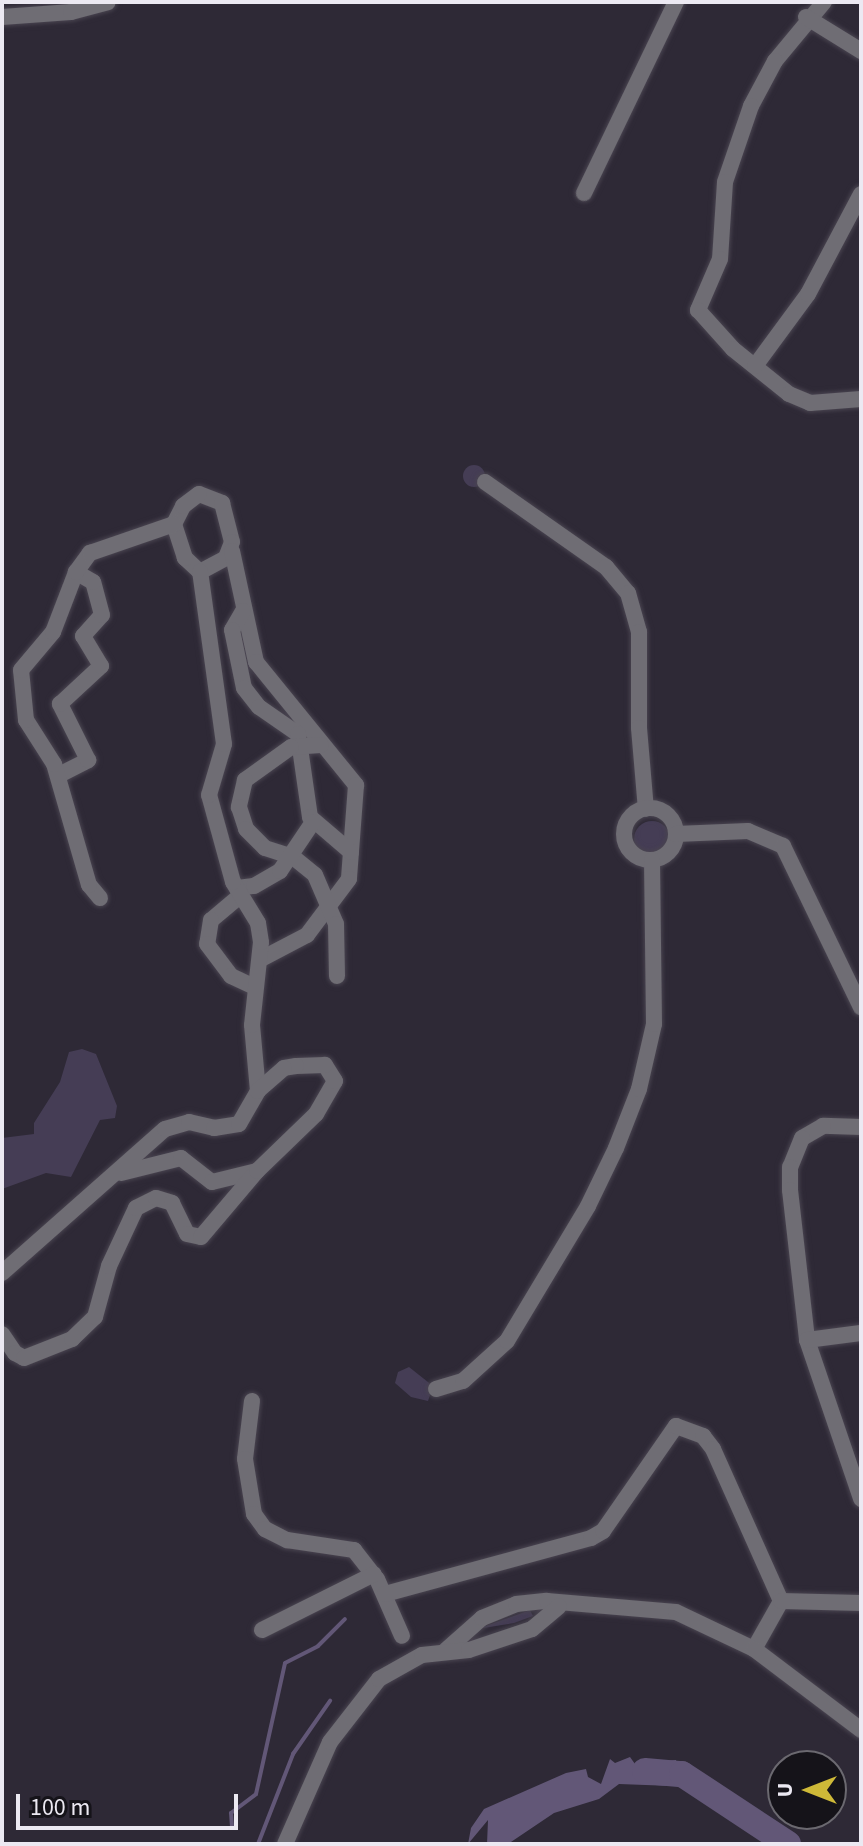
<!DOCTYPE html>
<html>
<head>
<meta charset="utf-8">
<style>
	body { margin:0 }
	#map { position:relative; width:863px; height:1846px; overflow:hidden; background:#2e2936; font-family:"Source Sans 3",sans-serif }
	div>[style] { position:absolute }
	.green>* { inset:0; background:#453d55 }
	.round { border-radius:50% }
	.water>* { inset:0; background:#625777 }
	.stream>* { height:4px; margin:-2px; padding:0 2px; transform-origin:2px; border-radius:2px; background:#625777 }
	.river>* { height:26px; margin:-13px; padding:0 13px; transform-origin:13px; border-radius:13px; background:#625777 }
	.roads { filter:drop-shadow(0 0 2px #494450) drop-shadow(0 0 2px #494450) }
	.minor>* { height:16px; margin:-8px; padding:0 8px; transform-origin:8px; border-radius:8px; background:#6f6d74 }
	.minor>.ring { margin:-8px; padding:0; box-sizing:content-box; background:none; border:16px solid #6f6d74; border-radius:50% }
	span { translate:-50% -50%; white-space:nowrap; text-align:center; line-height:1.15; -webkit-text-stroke:6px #151319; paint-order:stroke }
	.frame { position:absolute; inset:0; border:4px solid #ece9f2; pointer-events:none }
	.north { position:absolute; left:767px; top:1750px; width:80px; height:80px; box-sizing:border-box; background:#151319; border:2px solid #6b6970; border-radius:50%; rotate:270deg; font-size:22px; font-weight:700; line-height:32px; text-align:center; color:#ece9f2 }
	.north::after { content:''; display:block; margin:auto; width:28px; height:36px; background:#ceb938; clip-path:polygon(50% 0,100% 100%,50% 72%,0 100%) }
	.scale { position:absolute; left:16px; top:1794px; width:222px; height:36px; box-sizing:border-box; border:4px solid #ece9f2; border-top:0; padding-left:10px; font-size:24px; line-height:28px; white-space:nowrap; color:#ece9f2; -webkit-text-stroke:6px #151319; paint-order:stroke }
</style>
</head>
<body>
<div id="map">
	<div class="green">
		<div class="round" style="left:463px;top:465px;width:22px;height:22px"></div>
		<div class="round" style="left:634px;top:821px;width:36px;height:36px"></div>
		<div style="clip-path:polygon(82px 1049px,96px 1054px,117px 1106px,115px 1118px,100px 1120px,71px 1177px,46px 1173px,2px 1189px,2px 1138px,34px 1134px,34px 1123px,60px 1082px,69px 1052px)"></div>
		<div style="clip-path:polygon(409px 1367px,433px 1386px,428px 1401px,411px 1397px,395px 1383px,398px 1372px)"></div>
		<div style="clip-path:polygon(530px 1610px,533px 1616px,514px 1623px,477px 1629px)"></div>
	</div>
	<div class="water">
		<div style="clip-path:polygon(630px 1757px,635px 1764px,676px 1760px,679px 1773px,672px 1786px,619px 1784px,599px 1799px,554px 1813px,508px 1844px,487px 1844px,488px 1820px,468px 1844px,471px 1828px,484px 1809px,566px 1773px,586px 1769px,588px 1777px,601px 1784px,610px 1759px,615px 1763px)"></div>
	</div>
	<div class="stream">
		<div style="left:232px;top:1827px;width:14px;rotate:-94deg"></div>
		<div style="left:231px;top:1813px;width:31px;rotate:-37deg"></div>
		<div style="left:256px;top:1794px;width:134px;rotate:-77.5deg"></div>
		<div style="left:285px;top:1663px;width:37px;rotate:-27deg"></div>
		<div style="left:318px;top:1646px;width:38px;rotate:-45deg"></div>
		<div style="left:258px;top:1844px;width:97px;rotate:-68.7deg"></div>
		<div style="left:293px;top:1754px;width:65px;rotate:-55.1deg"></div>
	</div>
	<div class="river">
		<div style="left:645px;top:1771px;width:37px;rotate:5deg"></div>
		<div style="left:682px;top:1774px;width:127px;rotate:33.4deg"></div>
	</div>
	<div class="roads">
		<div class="minor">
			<div style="left:824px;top:2px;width:77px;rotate:129.7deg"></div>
			<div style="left:775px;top:61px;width:51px;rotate:118.1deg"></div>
			<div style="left:751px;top:106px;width:80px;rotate:108.9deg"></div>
			<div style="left:725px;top:182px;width:77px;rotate:93.7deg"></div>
			<div style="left:720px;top:259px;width:56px;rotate:113.3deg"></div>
			<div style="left:698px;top:310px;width:52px;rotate:48.1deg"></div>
			<div style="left:733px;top:349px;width:72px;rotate:38.8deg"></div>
			<div style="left:789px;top:394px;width:23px;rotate:23deg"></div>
			<div style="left:810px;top:403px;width:51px;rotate:-4.5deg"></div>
			<div style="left:2px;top:17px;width:69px;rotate:-4.1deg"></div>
			<div style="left:71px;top:12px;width:38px;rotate:-15deg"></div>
			<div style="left:806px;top:17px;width:65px;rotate:31.7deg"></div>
			<div style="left:584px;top:193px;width:212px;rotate:-64.3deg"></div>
			<div style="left:755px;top:366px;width:89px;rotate:-53.6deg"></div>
			<div style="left:808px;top:294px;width:113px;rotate:-62.1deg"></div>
			<div style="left:485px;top:482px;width:148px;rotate:35.1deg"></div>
			<div style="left:606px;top:567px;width:34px;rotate:50deg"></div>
			<div style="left:628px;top:593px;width:41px;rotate:74.2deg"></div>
			<div style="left:639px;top:632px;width:96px;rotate:90deg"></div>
			<div style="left:639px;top:728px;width:81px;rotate:85.1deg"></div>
			<div style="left:199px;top:494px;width:25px;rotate:21deg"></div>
			<div style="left:222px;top:503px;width:40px;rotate:75.6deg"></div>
			<div style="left:232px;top:542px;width:17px;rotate:111deg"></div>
			<div style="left:226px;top:558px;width:30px;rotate:152deg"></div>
			<div style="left:200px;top:572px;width:21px;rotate:-137deg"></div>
			<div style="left:185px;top:558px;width:36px;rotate:-108deg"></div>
			<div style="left:174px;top:524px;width:20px;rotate:-63deg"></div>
			<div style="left:183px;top:506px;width:20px;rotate:-37deg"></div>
			<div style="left:232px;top:551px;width:114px;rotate:77.8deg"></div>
			<div style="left:256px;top:662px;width:159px;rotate:50.9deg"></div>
			<div style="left:356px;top:785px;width:94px;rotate:94.3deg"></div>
			<div style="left:349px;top:879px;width:70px;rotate:126.9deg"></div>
			<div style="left:307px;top:935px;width:52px;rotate:152.4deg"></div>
			<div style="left:243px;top:611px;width:22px;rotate:120deg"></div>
			<div style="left:232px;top:630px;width:59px;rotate:78.3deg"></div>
			<div style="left:244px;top:688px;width:24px;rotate:52deg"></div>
			<div style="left:259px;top:707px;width:47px;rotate:34.7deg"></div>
			<div style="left:298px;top:734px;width:84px;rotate:81.8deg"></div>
			<div style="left:310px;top:817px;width:54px;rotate:40.5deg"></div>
			<div style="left:321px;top:745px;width:30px;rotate:176deg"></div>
			<div style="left:291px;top:747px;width:57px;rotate:144.3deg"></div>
			<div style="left:245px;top:780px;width:28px;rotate:103deg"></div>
			<div style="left:239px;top:807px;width:23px;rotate:72deg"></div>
			<div style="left:246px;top:829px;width:27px;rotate:45deg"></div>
			<div style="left:265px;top:848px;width:29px;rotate:18deg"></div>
			<div style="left:293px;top:857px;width:28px;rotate:39deg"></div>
			<div style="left:315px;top:875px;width:53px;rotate:66.8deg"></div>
			<div style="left:336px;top:924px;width:52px;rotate:88.9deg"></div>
			<div style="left:59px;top:775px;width:33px;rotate:-27deg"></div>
			<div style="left:88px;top:760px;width:63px;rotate:-116.6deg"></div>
			<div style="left:60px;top:704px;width:56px;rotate:-42.8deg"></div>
			<div style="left:101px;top:666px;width:35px;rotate:-121deg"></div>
			<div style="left:83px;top:636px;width:28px;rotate:-48deg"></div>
			<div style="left:102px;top:615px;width:34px;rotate:-105deg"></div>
			<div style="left:93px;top:582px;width:20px;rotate:-150deg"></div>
			<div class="ring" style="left:624px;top:808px;width:36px;height:36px"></div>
			<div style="left:676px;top:834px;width:72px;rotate:-2.4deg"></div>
			<div style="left:748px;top:831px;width:38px;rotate:23deg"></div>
			<div style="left:783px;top:846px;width:179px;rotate:64.2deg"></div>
			<div style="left:237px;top:888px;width:17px;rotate:-7deg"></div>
			<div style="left:254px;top:886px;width:30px;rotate:-30deg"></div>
			<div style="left:280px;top:871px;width:59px;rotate:-56deg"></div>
			<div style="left:241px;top:895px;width:39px;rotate:140deg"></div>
			<div style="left:211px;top:920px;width:24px;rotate:99deg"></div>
			<div style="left:207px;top:944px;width:40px;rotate:53deg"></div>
			<div style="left:231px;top:976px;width:26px;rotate:25deg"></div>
			<div style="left:100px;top:898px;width:17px;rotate:-130deg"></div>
			<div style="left:89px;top:885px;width:126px;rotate:-106.1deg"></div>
			<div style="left:54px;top:764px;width:52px;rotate:-122.5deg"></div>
			<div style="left:26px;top:720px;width:50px;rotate:-95.7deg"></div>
			<div style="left:21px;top:670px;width:50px;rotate:-49.9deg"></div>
			<div style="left:53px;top:632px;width:64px;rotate:-69deg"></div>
			<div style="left:76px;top:572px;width:24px;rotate:-54deg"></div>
			<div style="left:90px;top:553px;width:89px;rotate:-19deg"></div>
			<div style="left:861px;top:1127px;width:38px;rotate:-178deg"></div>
			<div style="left:823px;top:1126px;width:24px;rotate:150deg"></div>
			<div style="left:802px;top:1138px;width:31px;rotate:112deg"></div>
			<div style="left:790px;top:1167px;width:23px;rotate:90deg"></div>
			<div style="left:790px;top:1190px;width:151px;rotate:83.5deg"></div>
			<div style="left:807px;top:1340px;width:168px;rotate:71.2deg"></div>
			<div style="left:121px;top:1173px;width:62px;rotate:-14deg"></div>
			<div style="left:181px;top:1158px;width:39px;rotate:38deg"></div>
			<div style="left:212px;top:1182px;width:46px;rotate:-13.7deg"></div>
			<div style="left:2px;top:1273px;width:217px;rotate:-41.5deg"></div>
			<div style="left:165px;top:1129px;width:25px;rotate:-16deg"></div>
			<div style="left:189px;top:1122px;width:26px;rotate:13deg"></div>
			<div style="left:214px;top:1128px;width:25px;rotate:-9deg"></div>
			<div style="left:239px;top:1124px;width:38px;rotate:-60deg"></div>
			<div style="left:258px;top:1091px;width:66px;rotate:-95.2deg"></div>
			<div style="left:252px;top:1025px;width:83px;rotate:-83.8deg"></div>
			<div style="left:261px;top:942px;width:19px;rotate:-99deg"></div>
			<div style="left:258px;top:923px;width:48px;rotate:-121.4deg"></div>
			<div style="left:233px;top:882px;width:90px;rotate:-105.4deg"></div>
			<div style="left:209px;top:795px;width:53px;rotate:-73.6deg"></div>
			<div style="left:224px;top:744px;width:174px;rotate:-97.9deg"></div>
			<div style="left:2px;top:1334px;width:23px;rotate:56deg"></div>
			<div style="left:15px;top:1353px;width:10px;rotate:29deg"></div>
			<div style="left:24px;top:1358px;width:52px;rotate:-21.6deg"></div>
			<div style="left:72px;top:1339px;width:32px;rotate:-44deg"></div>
			<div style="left:95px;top:1317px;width:53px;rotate:-74.6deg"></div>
			<div style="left:109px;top:1266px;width:64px;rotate:-65deg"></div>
			<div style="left:136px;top:1208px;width:22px;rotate:-27deg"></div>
			<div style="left:156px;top:1198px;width:17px;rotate:17deg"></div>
			<div style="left:172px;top:1203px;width:34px;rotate:64deg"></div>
			<div style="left:187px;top:1234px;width:14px;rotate:12deg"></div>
			<div style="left:201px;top:1237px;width:87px;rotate:-49.7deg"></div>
			<div style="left:257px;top:1171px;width:82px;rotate:-44deg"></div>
			<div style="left:316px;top:1114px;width:38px;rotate:-60deg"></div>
			<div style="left:335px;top:1081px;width:19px;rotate:-122deg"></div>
			<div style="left:325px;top:1065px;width:29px;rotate:178deg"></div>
			<div style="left:296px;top:1066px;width:12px;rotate:171deg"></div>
			<div style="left:284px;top:1068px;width:35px;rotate:139deg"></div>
			<div style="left:807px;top:1340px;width:54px;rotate:-7.4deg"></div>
			<div style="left:436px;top:1389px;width:28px;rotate:-17deg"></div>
			<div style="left:463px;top:1381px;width:59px;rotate:-42.3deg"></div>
			<div style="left:507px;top:1341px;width:157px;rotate:-59deg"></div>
			<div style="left:588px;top:1206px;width:64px;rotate:-64.2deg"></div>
			<div style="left:616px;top:1148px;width:63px;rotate:-68.7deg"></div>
			<div style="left:639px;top:1089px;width:67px;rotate:-77deg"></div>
			<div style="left:654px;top:1024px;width:164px;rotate:-90.7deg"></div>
			<div style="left:252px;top:1401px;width:58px;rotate:96.9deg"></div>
			<div style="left:245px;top:1459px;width:56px;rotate:80.7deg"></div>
			<div style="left:254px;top:1514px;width:19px;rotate:54deg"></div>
			<div style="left:265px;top:1529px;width:25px;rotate:27deg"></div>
			<div style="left:287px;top:1540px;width:68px;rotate:8.5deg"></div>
			<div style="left:354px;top:1550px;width:37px;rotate:52deg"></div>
			<div style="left:377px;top:1579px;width:62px;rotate:66.3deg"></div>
			<div style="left:385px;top:1594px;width:213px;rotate:-15.2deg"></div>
			<div style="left:591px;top:1538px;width:14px;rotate:-30deg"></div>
			<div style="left:603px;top:1531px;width:128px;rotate:-55.2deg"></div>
			<div style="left:676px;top:1426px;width:29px;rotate:20deg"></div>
			<div style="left:703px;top:1436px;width:16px;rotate:52deg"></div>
			<div style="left:713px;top:1449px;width:167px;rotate:65.9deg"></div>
			<div style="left:262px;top:1630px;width:125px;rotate:-26.6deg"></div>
			<div style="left:754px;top:1649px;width:55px;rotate:-60.6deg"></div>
			<div style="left:781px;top:1601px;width:80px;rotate:1.4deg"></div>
			<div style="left:446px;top:1650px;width:48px;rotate:-41.6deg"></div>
			<div style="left:482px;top:1618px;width:37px;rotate:-22deg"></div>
			<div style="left:516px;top:1604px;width:31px;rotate:-6deg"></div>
			<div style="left:547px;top:1601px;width:129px;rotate:4.9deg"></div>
			<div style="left:676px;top:1612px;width:86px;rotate:25.4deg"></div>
			<div style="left:754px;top:1649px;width:134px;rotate:37.1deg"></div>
			<div style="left:285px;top:1844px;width:111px;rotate:-66.2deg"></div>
			<div style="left:330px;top:1742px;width:80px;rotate:-52.1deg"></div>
			<div style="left:379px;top:1679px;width:49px;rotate:-29.2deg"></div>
			<div style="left:422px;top:1655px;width:47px;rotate:-6.1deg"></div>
			<div style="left:469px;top:1650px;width:66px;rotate:-18.4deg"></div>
			<div style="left:532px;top:1629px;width:35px;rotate:-40deg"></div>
		</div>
	</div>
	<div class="frame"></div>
	<div class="north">U</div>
	<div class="scale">100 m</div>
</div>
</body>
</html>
